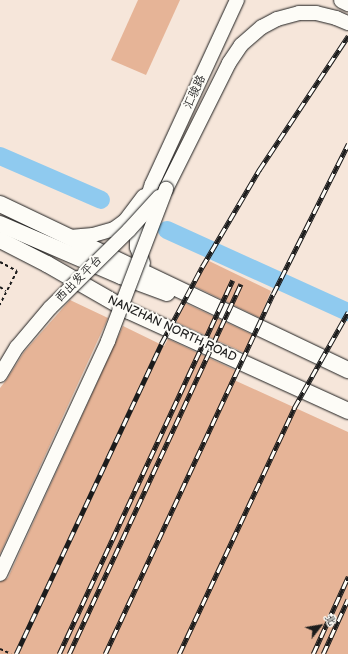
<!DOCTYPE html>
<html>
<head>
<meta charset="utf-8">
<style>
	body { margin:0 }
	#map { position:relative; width:348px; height:654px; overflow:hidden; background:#f6e6da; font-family:"Balsamiq Sans","LXGW WenKai TC",sans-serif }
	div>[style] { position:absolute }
	.river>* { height:18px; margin:-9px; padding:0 9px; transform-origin:9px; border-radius:9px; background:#8fcaef }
	.building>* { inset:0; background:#e6b497 }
	.path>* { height:2px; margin-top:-1px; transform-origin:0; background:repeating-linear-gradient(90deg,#1c1c1c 0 3px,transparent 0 6px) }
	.roads { filter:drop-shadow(0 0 1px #1c1c1c) drop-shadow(0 0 1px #1c1c1c) }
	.tertiary>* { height:14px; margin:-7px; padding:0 7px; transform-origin:7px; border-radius:7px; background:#fdfcf7 }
	.secondary>* { height:16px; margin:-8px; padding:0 8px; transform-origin:8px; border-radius:8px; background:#fdfcf7 }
	.rail>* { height:4.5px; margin-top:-2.25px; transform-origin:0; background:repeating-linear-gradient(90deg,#fdfcf7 0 9px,#1c1c1c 0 18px); box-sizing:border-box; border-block:1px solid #1c1c1c }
	.bridges { filter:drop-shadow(0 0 1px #1c1c1c) drop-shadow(0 0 1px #1c1c1c) }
	.tertiary-bridge>* { height:14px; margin:-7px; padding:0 7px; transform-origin:7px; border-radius:7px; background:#fdfcf7 }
	span { translate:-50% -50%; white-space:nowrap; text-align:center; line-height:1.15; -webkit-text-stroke:4px #fdfcf7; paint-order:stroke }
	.street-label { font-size:12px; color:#1c1c1c }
	.north { position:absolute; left:300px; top:606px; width:40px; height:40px; -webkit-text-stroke:3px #fdfcf7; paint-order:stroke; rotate:59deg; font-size:11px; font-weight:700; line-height:16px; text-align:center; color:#1c1c1c }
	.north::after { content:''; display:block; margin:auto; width:14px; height:18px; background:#1c1c1c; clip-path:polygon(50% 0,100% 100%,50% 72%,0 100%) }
</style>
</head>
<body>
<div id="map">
	<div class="river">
		<div style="left:0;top:156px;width:110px;rotate:23.5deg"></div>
		<div style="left:167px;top:230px;width:199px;rotate:24.4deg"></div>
	</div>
	<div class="building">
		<div style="clip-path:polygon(138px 0,180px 0,146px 75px,111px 60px)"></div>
		<div style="clip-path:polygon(207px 260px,271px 291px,260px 318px,194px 286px)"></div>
		<div style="clip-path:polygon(70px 300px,108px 318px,0 554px,0 388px,7px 379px,24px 352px)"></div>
		<div style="clip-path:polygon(185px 303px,253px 335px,245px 353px,176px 322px)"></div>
		<div style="clip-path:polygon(123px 326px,164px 346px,168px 339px,237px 371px,234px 380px,348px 432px,348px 654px,0 654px,0 582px,8px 578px)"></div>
	</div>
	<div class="path">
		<div style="left:0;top:262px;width:19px;rotate:28deg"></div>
		<div style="left:17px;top:271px;width:38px;rotate:117deg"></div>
		<div style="left:0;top:287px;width:7px;rotate:34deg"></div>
		<div style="left:0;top:649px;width:12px;rotate:24deg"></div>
	</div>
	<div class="roads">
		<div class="tertiary">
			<div style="left:166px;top:189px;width:141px;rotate:-63.4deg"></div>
			<div style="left:229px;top:63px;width:22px;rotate:-56deg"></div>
			<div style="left:241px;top:45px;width:28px;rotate:-41deg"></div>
			<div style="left:262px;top:27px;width:17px;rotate:-28deg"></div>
			<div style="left:277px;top:19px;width:23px;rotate:-15deg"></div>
			<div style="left:299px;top:13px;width:17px"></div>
			<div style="left:316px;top:13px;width:21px;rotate:14deg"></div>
			<div style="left:336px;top:18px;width:13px;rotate:23deg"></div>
			<div style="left:70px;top:237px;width:23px;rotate:-5deg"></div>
			<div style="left:93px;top:235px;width:22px;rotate:-16deg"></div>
			<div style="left:114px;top:229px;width:14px;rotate:-36deg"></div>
			<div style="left:125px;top:221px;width:31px;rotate:-53deg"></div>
			<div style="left:143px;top:263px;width:17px;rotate:-111deg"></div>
			<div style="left:137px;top:247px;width:9px;rotate:-90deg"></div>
			<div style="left:137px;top:238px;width:12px;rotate:-85deg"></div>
			<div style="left:138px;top:226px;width:44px;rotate:-71.6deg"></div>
			<div style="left:152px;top:184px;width:203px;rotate:-65.2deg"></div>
		</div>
		<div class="secondary">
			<div style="left:342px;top:0;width:7px;rotate:27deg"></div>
			<div style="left:0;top:204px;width:386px;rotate:25.5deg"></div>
			<div style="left:0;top:224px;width:132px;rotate:23.3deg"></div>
			<div style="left:121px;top:276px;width:49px;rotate:20.3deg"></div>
			<div style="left:0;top:240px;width:53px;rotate:27.1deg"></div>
			<div style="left:47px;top:264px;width:95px;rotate:29.8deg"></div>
			<div style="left:129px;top:311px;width:241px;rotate:24.5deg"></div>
		</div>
	</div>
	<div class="rail">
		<div style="left:16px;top:654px;width:342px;rotate:-64.9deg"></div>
		<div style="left:161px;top:344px;width:87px;rotate:-62deg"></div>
		<div style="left:202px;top:267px;width:113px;rotate:-59.6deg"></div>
		<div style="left:259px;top:170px;width:161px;rotate:-56.4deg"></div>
		<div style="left:59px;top:654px;width:412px;rotate:-65.1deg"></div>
		<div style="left:69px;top:654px;width:408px;rotate:-65.1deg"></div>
		<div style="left:105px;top:654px;width:397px;rotate:-65deg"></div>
		<div style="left:273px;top:294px;width:168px;rotate:-63.4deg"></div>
		<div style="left:179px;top:654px;width:272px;rotate:-64.9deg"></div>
		<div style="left:294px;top:408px;width:110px;rotate:-60.6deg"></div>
		<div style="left:313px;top:654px;width:85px;rotate:-65.6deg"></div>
		<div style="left:323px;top:654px;width:60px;rotate:-65.6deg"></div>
	</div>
	<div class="bridges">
		<div class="tertiary-bridge">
			<div style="left:0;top:375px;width:33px;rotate:-59deg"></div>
			<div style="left:17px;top:347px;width:51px;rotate:-49.8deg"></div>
			<div style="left:50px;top:308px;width:111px;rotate:-44.6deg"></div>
			<div style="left:129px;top:230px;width:45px;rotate:-47.7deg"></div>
			<div style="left:0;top:574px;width:257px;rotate:-65.1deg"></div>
			<div style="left:108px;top:341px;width:163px;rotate:-69.1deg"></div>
		</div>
	</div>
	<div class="street-label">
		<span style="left:195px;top:92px;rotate:-65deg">汇骏路</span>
		<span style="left:79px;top:279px;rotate:-45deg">西出发平台</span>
		<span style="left:172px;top:329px;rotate:25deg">NANZHAN NORTH ROAD</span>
	</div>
	<div class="north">北</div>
</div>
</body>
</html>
